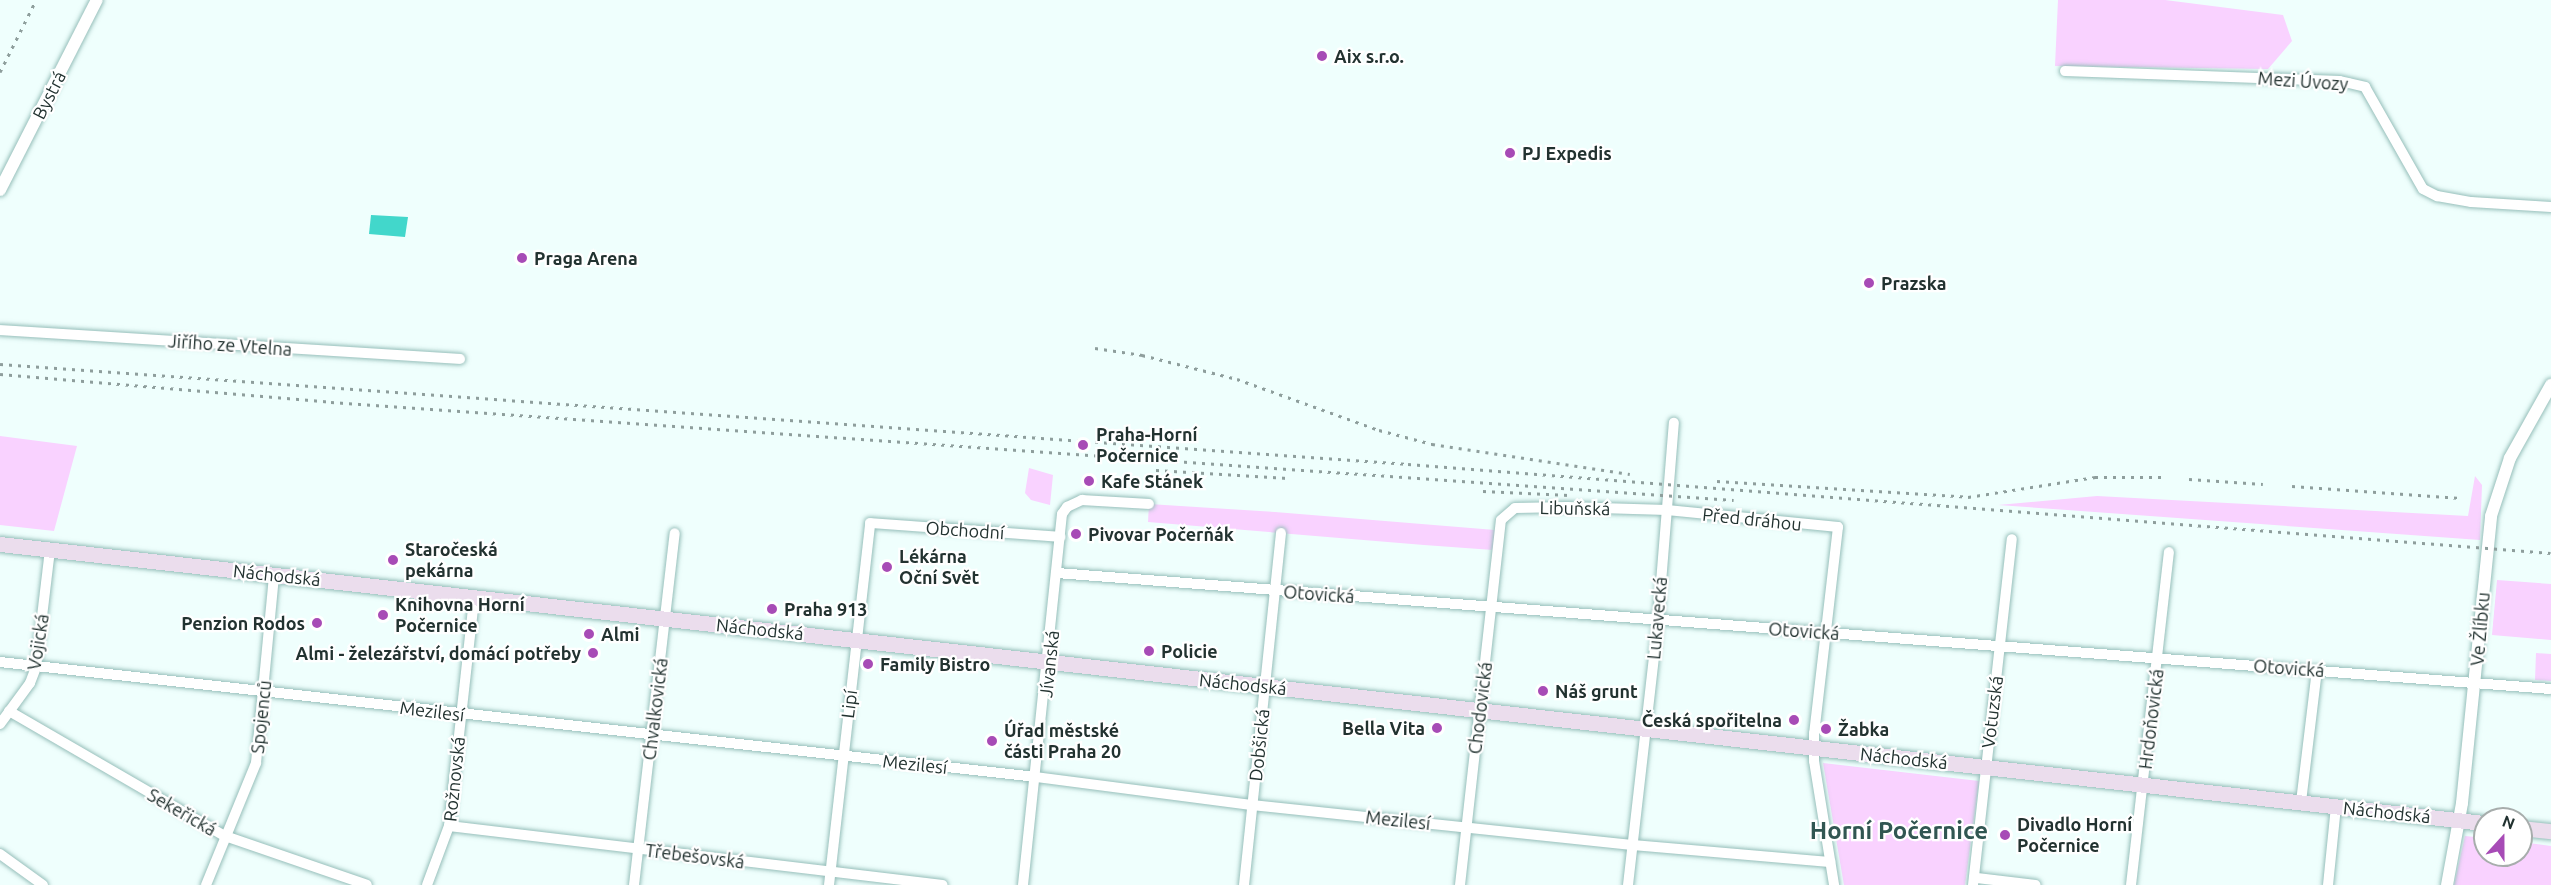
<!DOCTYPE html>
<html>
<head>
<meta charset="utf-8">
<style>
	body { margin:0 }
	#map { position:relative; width:2551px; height:885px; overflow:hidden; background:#effffd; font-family:Ubuntu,sans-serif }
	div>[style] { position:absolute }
	.green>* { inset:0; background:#f9d2ff }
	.water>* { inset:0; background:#42d7cb }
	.roads { filter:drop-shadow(0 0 2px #96bfba) drop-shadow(0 0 2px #96bfba) }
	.minor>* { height:10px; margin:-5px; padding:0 5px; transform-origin:5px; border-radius:5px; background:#fff }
	.tertiary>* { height:12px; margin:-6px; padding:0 6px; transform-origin:6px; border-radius:6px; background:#fff }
	.secondary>* { height:15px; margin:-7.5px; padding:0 7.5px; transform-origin:7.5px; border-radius:7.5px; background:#ebdded }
	.rail>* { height:3px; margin-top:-1.5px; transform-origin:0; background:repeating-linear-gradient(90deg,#8e9e9c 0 3px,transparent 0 9px) }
	.dots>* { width:16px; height:16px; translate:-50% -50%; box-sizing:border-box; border:3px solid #fff; border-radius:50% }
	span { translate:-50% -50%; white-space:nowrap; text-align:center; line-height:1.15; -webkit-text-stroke:4.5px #fff; paint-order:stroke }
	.poi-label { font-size:18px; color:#223230; font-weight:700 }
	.left { translate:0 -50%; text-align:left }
	.right { translate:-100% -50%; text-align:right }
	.street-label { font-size:18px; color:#223230 }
	.district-label { font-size:24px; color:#315652; font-weight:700 }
	.north { position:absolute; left:2473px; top:807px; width:60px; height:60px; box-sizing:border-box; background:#fff; border:2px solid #a7adac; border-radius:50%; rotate:21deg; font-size:16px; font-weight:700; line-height:24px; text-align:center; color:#223230 }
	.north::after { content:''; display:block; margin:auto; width:21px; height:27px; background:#a74bb6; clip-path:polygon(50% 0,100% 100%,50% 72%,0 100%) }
</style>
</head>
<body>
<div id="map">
	<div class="green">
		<div style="clip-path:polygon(2058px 0,2165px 0,2283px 15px,2292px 41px,2268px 69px,2055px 66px)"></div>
		<div style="clip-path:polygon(0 436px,77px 446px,54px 531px,0 525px)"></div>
		<div style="clip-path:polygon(1029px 468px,1053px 475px,1050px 505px,1031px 500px,1025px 493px)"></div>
		<div style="clip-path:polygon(2475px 476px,2482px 485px,2480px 540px,1998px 505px,2097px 496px,2468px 516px)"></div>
		<div style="clip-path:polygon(1149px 504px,1275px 512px,1495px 530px,1493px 550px,1424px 545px,1148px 522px)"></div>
		<div style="clip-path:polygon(2497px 580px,2551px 584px,2551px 640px,2492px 635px)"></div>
		<div style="clip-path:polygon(2536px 653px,2551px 654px,2551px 681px,2535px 680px)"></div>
		<div style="clip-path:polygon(1823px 763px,1979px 781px,1965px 885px,1844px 885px)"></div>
		<div style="clip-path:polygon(2465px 836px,2485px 838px,2485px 855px,2521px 855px,2521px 842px,2551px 846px,2551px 885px,2454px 885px)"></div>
	</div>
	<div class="water">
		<div style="clip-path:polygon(371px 215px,408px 217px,405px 237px,369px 234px)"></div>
	</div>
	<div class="roads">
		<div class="minor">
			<div style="left:2065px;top:71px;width:275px;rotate:2.1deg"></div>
			<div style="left:2340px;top:81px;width:26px;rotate:13deg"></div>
			<div style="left:2365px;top:87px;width:117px;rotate:60.4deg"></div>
			<div style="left:2423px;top:189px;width:16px;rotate:27deg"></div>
			<div style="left:2437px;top:196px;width:35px;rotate:10deg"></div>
			<div style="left:2471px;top:202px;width:80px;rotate:3.6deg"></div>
			<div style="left:0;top:330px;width:461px;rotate:3.6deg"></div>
			<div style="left:1057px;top:573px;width:1498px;rotate:4.44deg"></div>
			<div style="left:0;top:662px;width:1042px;rotate:6.33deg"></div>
			<div style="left:1036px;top:777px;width:218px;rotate:7.4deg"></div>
			<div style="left:1252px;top:805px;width:382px;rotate:6deg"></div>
			<div style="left:1632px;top:845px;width:199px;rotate:4.9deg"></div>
			<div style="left:9px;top:711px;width:250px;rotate:30.1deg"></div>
			<div style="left:225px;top:836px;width:150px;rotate:19deg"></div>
			<div style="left:0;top:724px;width:51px;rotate:-53.8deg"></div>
			<div style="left:30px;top:683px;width:17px;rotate:-69deg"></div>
			<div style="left:36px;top:667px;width:118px;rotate:-83.2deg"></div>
			<div style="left:2301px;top:802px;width:133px;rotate:-83.1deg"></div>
			<div style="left:449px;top:826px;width:497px;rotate:6.8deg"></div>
			<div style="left:0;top:854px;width:53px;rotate:35.8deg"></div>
			<div style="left:1977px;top:878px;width:59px;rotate:6.8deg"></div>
			<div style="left:206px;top:885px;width:132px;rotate:-67.7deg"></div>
			<div style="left:256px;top:763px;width:189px;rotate:-84.5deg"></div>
			<div style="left:427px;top:885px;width:63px;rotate:-69.6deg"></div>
			<div style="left:449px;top:826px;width:229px;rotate:-83.7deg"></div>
			<div style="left:634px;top:885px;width:354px;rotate:-83.4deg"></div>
			<div style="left:829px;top:885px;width:364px;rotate:-83.5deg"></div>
			<div style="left:870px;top:523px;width:191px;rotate:4.2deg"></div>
			<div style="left:1023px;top:885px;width:373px;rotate:-84deg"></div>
			<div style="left:1062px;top:514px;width:9px;rotate:-54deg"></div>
			<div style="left:1067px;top:507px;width:17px;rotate:-25deg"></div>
			<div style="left:1082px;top:500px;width:67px;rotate:3.4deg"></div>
			<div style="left:1244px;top:885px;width:354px;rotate:-84deg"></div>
			<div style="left:1460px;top:885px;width:367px;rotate:-83.6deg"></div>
			<div style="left:1501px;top:520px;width:18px;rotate:-41deg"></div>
			<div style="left:1515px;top:508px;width:52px;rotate:-1.1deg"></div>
			<div style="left:1567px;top:507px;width:100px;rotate:1.7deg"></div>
			<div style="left:1667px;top:510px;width:172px;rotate:5.7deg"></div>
			<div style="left:1838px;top:527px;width:207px;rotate:96.6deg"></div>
			<div style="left:1814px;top:733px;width:28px;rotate:90deg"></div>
			<div style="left:1814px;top:761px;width:126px;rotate:80.8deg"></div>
			<div style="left:1628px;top:885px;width:267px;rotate:-83.5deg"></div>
			<div style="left:1658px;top:620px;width:198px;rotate:-85.4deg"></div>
			<div style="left:1973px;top:885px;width:348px;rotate:-83.6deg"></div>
			<div style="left:2131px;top:885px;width:335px;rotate:-83.5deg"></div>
			<div style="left:2328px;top:885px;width:79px;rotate:-84.2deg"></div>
		</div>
		<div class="tertiary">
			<div style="left:0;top:190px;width:213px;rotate:-63deg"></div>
			<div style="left:2447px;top:885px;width:83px;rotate:-79.6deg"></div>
			<div style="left:2462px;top:803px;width:288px;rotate:-84.2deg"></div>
			<div style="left:2491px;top:516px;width:61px;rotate:-71.9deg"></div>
			<div style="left:2510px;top:458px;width:84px;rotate:-60.7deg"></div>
		</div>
		<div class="secondary">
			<div style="left:0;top:544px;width:2501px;rotate:6.41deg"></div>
			<div style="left:2521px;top:828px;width:30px;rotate:6deg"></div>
		</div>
	</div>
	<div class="rail">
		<div style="left:0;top:72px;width:80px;rotate:-63.4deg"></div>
		<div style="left:1095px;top:348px;width:48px;rotate:8.5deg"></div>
		<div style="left:1142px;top:355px;width:98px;rotate:14.2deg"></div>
		<div style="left:1237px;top:379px;width:151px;rotate:19.8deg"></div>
		<div style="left:1379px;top:430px;width:55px;rotate:14.8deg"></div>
		<div style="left:1432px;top:444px;width:200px;rotate:8.6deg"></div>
		<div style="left:0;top:364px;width:1412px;rotate:4.06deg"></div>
		<div style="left:1408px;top:464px;width:1146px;rotate:4.45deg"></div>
		<div style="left:0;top:374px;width:332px;rotate:4.8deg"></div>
		<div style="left:331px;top:402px;width:1406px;rotate:4deg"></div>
		<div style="left:1156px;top:470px;width:132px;rotate:3.5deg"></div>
		<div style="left:2189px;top:479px;width:74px;rotate:3.9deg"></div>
		<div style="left:1717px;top:481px;width:252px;rotate:3.6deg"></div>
		<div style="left:1968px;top:497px;width:129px;rotate:-8.9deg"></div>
		<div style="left:2095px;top:477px;width:69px"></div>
		<div style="left:2292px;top:486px;width:169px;rotate:4.1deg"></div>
		<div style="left:1483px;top:491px;width:86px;rotate:2.7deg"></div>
	</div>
	<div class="dots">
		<div style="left:1322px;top:56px;background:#a74bb6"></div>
		<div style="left:1510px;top:153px;background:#a74bb6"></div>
		<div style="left:522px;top:258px;background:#a74bb6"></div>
		<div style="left:1869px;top:283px;background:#a74bb6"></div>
		<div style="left:1083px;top:445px;background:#a74bb6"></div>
		<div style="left:1089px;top:481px;background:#a74bb6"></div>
		<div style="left:1076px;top:534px;background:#a74bb6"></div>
		<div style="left:393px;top:560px;background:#a74bb6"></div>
		<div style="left:887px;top:567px;background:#a74bb6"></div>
		<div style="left:772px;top:609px;background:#a74bb6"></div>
		<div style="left:383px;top:615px;background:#a74bb6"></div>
		<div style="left:317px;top:623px;background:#a74bb6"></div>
		<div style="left:589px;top:634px;background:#a74bb6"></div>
		<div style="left:1149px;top:651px;background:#a74bb6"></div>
		<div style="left:593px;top:653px;background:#a74bb6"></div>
		<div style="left:868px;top:664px;background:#a74bb6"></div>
		<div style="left:1543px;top:691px;background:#a74bb6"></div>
		<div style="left:1794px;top:720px;background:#a74bb6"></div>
		<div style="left:1437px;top:728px;background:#a74bb6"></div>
		<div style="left:1826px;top:729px;background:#a74bb6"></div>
		<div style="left:992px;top:741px;background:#a74bb6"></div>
		<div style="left:2005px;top:835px;background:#a74bb6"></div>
	</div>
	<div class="poi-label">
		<span class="left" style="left:1334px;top:56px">Aix s.r.o.</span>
		<span class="left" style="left:1522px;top:153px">PJ Expedis</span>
		<span class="left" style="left:534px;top:258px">Praga Arena</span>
		<span class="left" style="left:1881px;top:283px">Prazska</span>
		<span class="left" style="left:1096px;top:445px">Praha-Horní<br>Počernice</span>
		<span class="left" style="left:1101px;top:481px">Kafe Stánek</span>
		<span class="left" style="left:1088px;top:534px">Pivovar Počerňák</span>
		<span class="left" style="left:405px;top:560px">Staročeská<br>pekárna</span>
		<span class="left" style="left:899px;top:567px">Lékárna<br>Oční Svět</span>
		<span class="left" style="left:395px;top:615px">Knihovna Horní<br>Počernice</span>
		<span class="left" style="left:784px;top:609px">Praha 913</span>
		<span class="right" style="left:305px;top:623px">Penzion Rodos</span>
		<span class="left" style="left:601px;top:634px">Almi</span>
		<span class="left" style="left:1161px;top:651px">Policie</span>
		<span class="right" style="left:581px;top:653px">Almi - železářství, domácí potřeby</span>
		<span class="left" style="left:880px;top:664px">Family Bistro</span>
		<span class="left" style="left:1555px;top:691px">Náš grunt</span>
		<span class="right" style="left:1782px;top:720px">Česká spořitelna</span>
		<span class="right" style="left:1425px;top:728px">Bella Vita</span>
		<span class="left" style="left:1838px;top:729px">Žabka</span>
		<span class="left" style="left:1004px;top:741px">Úřad městské<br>části Praha 20</span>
		<span class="left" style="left:2017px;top:835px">Divadlo Horní<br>Počernice</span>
	</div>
	<div class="street-label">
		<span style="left:2303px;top:81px;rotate:4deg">Mezi Úvozy</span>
		<span style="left:49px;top:95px;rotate:-63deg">Bystrá</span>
		<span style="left:230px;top:345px;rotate:4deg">Jiřího ze Vtelna</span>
		<span style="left:1575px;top:508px;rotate:1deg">Libuňská</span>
		<span style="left:1752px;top:519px;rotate:6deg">Před dráhou</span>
		<span style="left:965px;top:530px;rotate:4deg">Obchodní</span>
		<span style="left:277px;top:575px;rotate:6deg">Náchodská</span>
		<span style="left:1319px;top:594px;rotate:4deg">Otovická</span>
		<span style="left:1657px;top:618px;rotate:-85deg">Lukavecká</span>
		<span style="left:760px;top:629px;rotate:6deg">Náchodská</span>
		<span style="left:2480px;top:629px;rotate:-85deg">Ve Žlíbku</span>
		<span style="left:1804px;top:631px;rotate:4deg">Otovická</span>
		<span style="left:38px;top:642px;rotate:-81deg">Vojická</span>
		<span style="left:1049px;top:664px;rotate:-84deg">Jívanská</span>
		<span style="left:2289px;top:668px;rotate:4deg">Otovická</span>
		<span style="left:1243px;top:684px;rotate:6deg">Náchodská</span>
		<span style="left:849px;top:704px;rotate:-83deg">Lipí</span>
		<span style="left:1480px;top:708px;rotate:-83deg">Chodovická</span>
		<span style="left:655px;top:709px;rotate:-83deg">Chvalkovická</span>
		<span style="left:432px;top:711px;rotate:7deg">Mezilesí</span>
		<span style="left:1992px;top:712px;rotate:-83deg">Votuzská</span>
		<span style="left:261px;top:717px;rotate:-84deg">Spojenců</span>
		<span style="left:2151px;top:719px;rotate:-83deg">Hrdoňovická</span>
		<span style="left:1259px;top:745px;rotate:-84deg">Dobšická</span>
		<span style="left:1904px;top:758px;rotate:6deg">Náchodská</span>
		<span style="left:915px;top:764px;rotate:6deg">Mezilesí</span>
		<span style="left:454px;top:779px;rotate:-84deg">Rožnovská</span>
		<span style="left:182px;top:812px;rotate:30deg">Sekeřická</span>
		<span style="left:2387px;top:812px;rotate:6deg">Náchodská</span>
		<span style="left:1398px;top:820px;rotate:6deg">Mezilesí</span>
		<span style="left:695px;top:856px;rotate:7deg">Třebešovská</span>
	</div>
	<div class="district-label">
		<span style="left:1899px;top:831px">Horní Počernice</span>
	</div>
	<div class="north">N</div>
</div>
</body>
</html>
